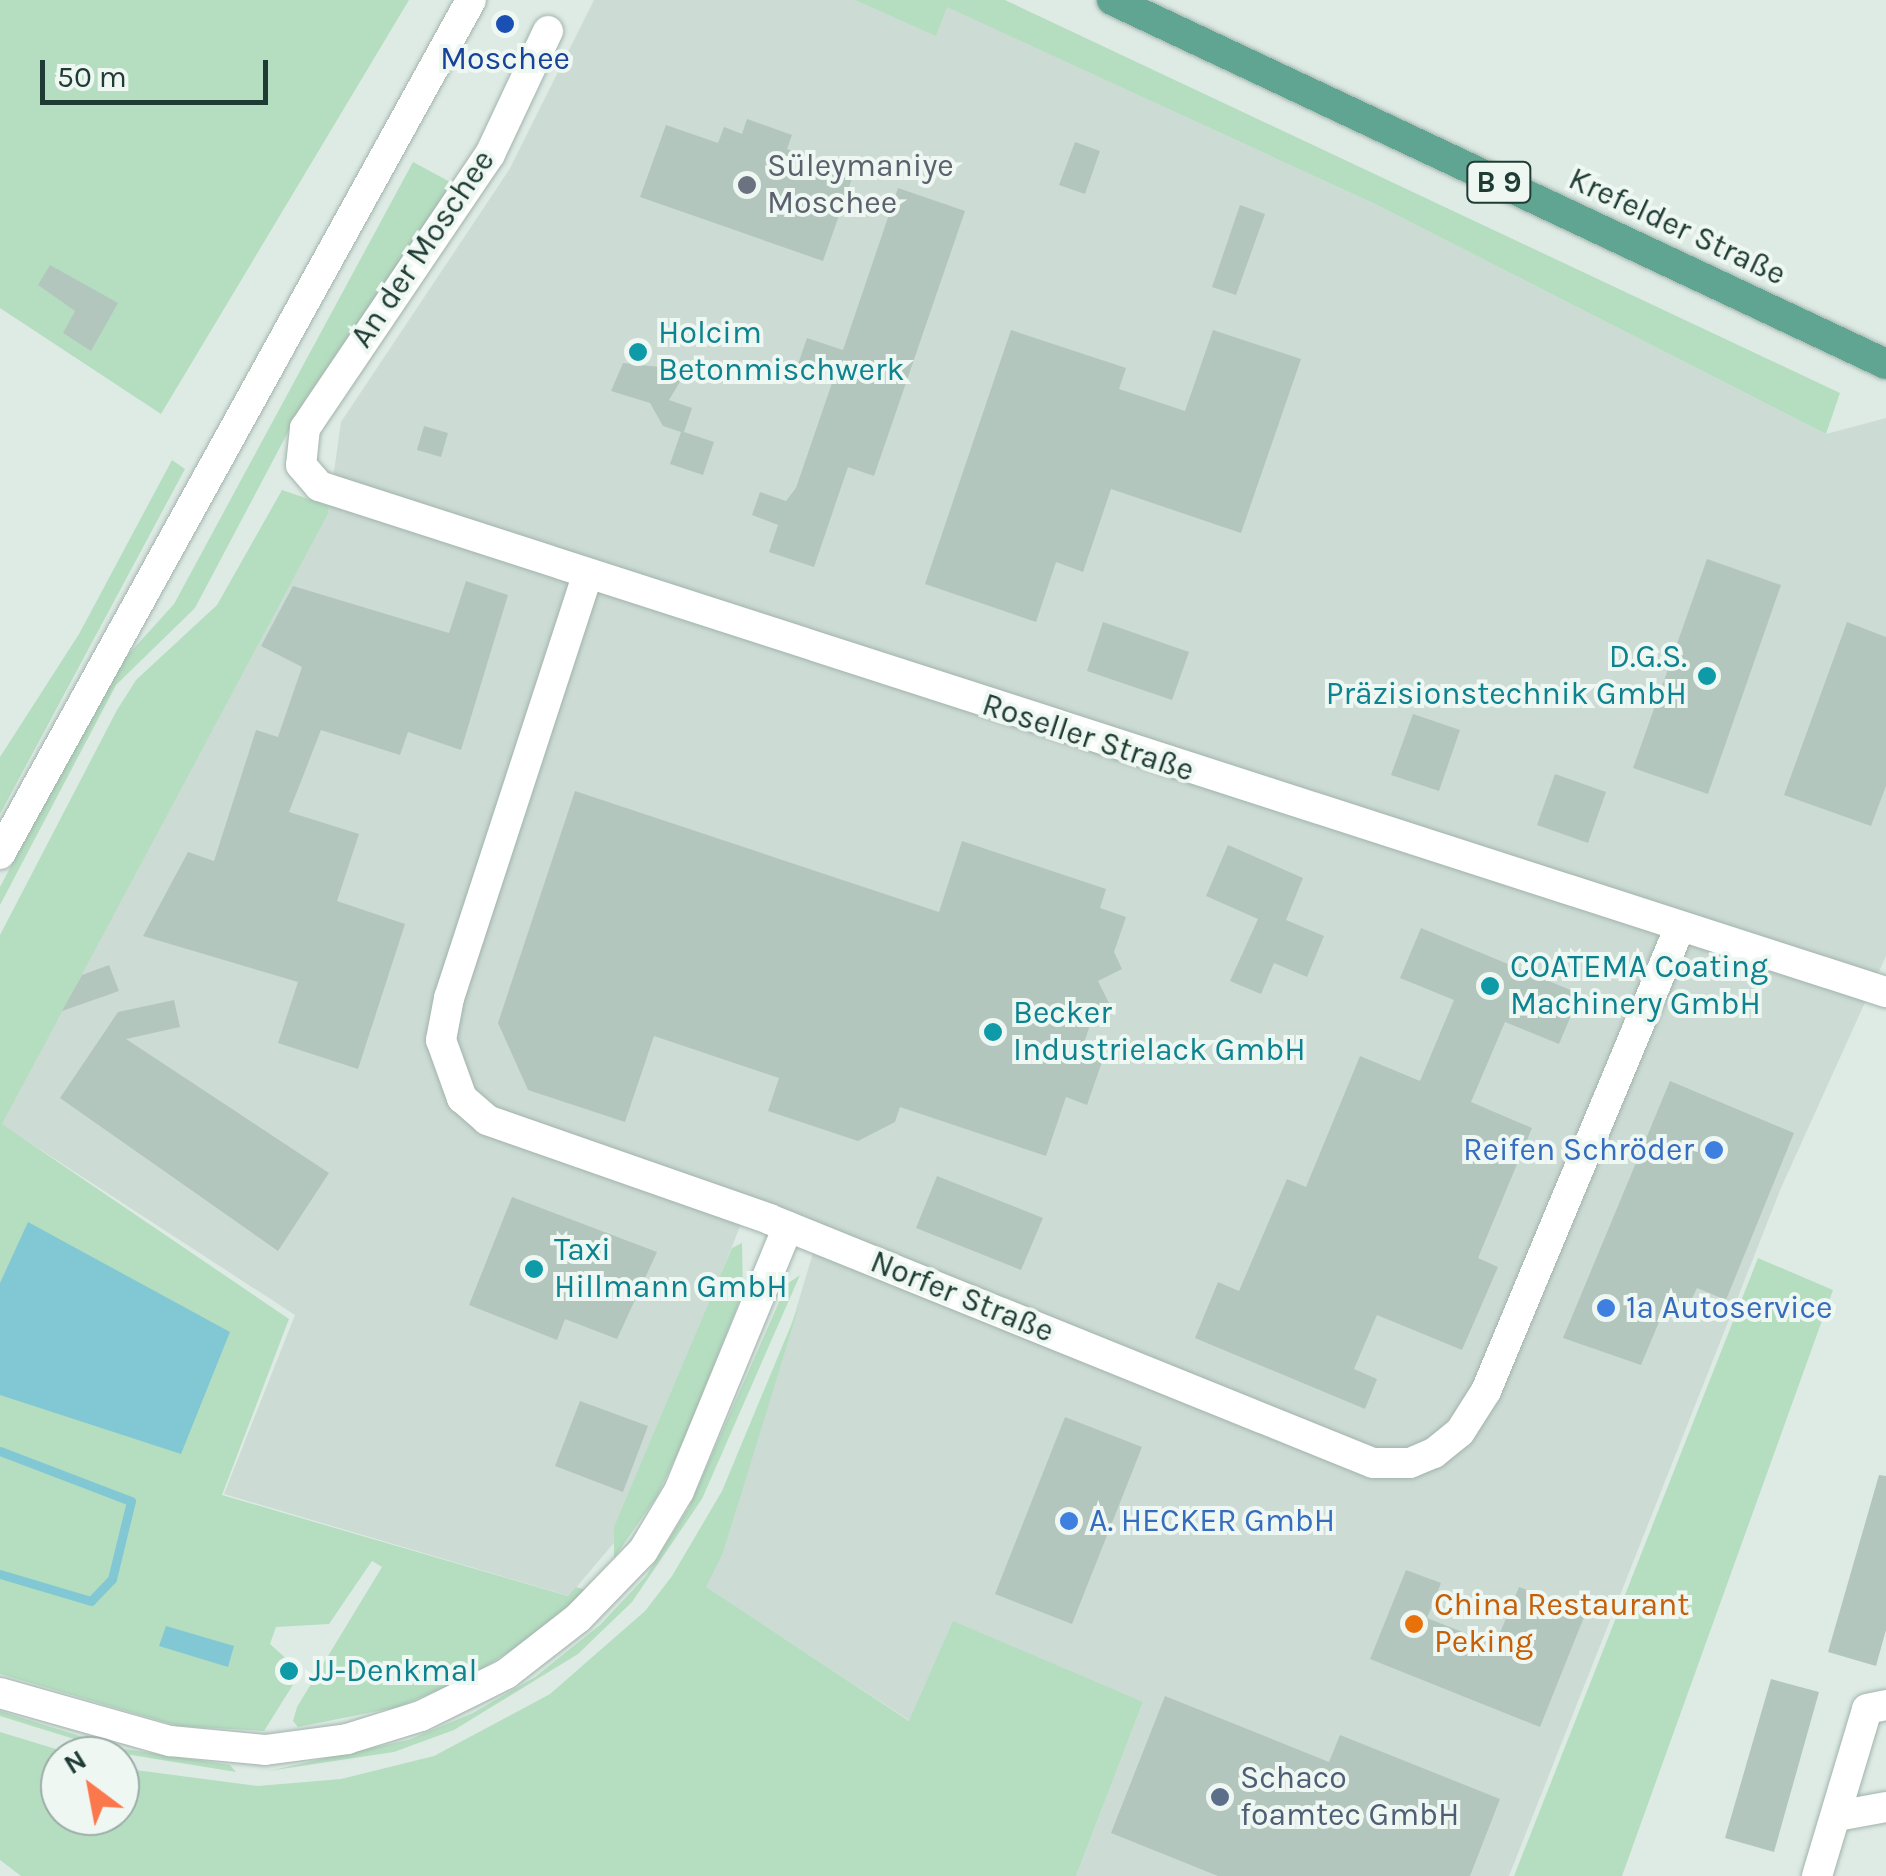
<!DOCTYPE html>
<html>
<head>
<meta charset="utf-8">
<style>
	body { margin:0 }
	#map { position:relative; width:1886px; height:1876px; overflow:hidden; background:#deebe5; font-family:Karla,sans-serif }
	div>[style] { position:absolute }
	.built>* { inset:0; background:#ccdbd4 }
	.green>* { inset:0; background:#b5dec0 }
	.water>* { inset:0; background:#82c8d4 }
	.stream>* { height:9px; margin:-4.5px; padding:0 4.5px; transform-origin:4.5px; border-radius:4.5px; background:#82c8d4 }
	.building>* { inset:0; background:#b3c6be }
	.roads { filter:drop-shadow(0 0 2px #a1b3ac) drop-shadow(0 0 2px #a1b3ac) }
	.street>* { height:30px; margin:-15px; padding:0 15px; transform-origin:15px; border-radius:15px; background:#fff }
	.secondary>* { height:30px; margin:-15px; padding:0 15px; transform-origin:15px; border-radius:15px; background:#fff }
	.primary>* { height:30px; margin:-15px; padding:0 15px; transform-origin:15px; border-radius:15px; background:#60a492 }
	.dots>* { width:28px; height:28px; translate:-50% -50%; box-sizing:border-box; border:5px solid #eff7f3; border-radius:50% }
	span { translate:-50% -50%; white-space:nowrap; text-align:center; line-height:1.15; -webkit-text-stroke:8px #eff7f3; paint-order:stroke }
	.shield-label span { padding:2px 8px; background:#eff7f3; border:2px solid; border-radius:8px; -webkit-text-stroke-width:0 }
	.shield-label { font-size:30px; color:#1e3c34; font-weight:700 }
	.transit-label { font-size:32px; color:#164399 }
	.worship-label { font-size:32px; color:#5b616d }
	.left { translate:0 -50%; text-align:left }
	.street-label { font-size:32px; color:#1e3c34 }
	.culture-label { font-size:32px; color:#0d838f }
	.right { translate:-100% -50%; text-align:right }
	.shop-label { font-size:32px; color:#366cbe }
	.food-label { font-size:32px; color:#c56008 }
	.service-label { font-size:32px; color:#4e5e75 }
	.north { position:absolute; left:40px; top:1736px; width:100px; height:100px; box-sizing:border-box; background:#eff7f3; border:2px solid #9baca7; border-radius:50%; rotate:328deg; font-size:28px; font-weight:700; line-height:40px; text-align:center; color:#1e3c34 }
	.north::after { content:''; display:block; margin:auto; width:35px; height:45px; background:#fb774c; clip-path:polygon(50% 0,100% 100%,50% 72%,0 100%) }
	.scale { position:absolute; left:40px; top:60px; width:228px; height:45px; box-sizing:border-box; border:5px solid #1e3c34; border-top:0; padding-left:12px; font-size:30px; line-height:35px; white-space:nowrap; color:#1e3c34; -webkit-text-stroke:8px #eff7f3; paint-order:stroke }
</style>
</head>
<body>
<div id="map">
	<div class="built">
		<div style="clip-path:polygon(594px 0,855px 0,936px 35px,946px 6px,1375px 204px,1826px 434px,1886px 418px,1886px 956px,1781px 1188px,1509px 1876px,1076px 1876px,1143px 1702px,910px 1721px,705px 1587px,723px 1553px,816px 1243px,744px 1216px,618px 1538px,569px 1596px,224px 1494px,295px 1315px,1px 1124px,328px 514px,341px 422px,509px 170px)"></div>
	</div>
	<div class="green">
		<div style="clip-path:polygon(0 0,409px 0,161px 414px,0 308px)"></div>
		<div style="clip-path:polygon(855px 0,1005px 0,1840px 393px,1826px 434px,1375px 204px,947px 7px,936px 36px)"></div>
		<div style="clip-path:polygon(413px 162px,454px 184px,305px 400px,195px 608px,116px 685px,0 905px,0 887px,116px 668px,174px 604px)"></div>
		<div style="clip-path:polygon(172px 460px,185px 469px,0 814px,0 757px,79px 634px)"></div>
		<div style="clip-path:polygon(282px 490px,329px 506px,328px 514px,2px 1124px,289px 1319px,222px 1495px,568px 1596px,576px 1587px,586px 1590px,528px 1640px,467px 1678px,398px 1707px,298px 1727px,293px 1721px,297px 1707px,382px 1567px,372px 1561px,329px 1624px,276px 1627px,270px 1644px,301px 1672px,264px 1731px,178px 1726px,0 1674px,0 935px,117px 710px,136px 680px,217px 605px)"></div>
		<div style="clip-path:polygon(742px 1243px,743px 1292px,685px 1438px,657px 1496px,614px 1558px,614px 1527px,732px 1248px)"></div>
		<div style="clip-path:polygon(1758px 1258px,1833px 1290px,1622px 1876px,1514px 1876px)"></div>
		<div style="clip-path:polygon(800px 1275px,702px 1499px,632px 1602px,578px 1654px,454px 1730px,394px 1752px,268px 1771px,408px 1740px,473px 1713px,535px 1677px,600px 1625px,646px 1576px,688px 1509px,787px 1284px)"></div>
		<div style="clip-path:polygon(799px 1306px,723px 1553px,706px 1587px,909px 1721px,953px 1621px,1143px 1702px,1076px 1876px,21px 1876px,0 1860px,0 1732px,79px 1756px,60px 1756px,60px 1816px,120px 1816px,120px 1768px,258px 1786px,341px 1779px,434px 1756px,550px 1694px,645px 1611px,672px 1576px,722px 1491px)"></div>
		<div style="clip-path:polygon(0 1711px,118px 1748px,230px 1765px,236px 1772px,119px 1753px,0 1716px)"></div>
	</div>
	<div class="water">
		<div style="clip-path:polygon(28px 1222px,230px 1332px,181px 1454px,0 1395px,0 1283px)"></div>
		<div style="clip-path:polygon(166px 1626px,234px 1646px,228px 1667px,159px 1646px)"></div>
	</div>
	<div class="stream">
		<div style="left:0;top:1451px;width:140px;rotate:20.9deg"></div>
		<div style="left:131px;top:1501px;width:80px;rotate:103.7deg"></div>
		<div style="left:112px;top:1579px;width:30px;rotate:134deg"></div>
		<div style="left:91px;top:1601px;width:95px;rotate:-163.5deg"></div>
	</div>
	<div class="building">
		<div style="clip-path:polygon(747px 119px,792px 135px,787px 149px,854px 173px,823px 261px,640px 197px,666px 125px,718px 143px,724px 127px,742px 134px)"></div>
		<div style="clip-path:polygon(1075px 142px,1100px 151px,1085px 194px,1059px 185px)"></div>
		<div style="clip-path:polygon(898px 188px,965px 211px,874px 476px,848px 467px,814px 567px,769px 552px,778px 525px,752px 515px,760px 492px,786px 501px,796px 488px,833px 380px,797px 367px,807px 338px,843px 350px)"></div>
		<div style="clip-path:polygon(1240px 205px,1265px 214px,1236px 295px,1212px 287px)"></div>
		<div style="clip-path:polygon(50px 265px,118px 303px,91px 351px,63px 333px,75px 311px,38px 285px)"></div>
		<div style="clip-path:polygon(1011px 330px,1126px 368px,1119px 389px,1185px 411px,1213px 330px,1301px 359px,1241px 533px,1111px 489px,1083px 572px,1056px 562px,1036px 622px,925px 584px)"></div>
		<div style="clip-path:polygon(623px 363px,687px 370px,669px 400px,692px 408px,684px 432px,714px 442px,703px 475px,670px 464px,681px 432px,663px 426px,650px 403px,611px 391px)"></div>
		<div style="clip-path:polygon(424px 426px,448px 433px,441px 457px,417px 450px)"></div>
		<div style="clip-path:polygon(1707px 559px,1781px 585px,1708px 794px,1633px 768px)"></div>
		<div style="clip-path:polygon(466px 581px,508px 595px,461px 750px,408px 732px,400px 755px,321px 730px,289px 812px,359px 834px,337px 901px,405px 924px,358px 1069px,278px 1043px,298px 982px,143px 936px,188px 852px,214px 861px,256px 730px,278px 737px,302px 667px,261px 646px,293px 586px,449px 633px)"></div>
		<div style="clip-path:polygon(1103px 622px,1189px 652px,1172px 700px,1087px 671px)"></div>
		<div style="clip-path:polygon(1847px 622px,1886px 637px,1886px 786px,1871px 826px,1784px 795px)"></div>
		<div style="clip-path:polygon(1413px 714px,1460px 730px,1439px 791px,1391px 775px)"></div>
		<div style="clip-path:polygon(1555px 774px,1606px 792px,1588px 843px,1537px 825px)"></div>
		<div style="clip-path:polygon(575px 791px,939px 912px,962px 841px,1106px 889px,1100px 908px,1126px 917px,1114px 952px,1122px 969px,1098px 981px,1110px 1005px,1094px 1013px,1081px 1052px,1103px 1059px,1087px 1105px,1066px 1097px,1046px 1156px,900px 1107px,895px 1122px,858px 1141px,768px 1111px,779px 1078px,654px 1036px,625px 1122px,528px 1090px,498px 1023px)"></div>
		<div style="clip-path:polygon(1228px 845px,1303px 878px,1286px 920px,1324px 936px,1307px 977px,1274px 963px,1261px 994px,1230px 981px,1258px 919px,1206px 896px)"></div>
		<div style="clip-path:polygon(1421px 928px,1580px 994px,1559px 1044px,1505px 1022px,1471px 1102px,1532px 1128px,1478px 1258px,1498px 1267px,1462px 1350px,1377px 1315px,1354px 1369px,1377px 1379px,1365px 1409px,1195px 1338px,1218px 1282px,1239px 1291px,1287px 1179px,1306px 1187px,1360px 1056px,1420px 1081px,1454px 1000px,1400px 978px)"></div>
		<div style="clip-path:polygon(109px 965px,119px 991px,62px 1011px,82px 975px)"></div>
		<div style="clip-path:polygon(174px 1000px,180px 1027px,126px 1039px,329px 1173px,278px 1251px,60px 1098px,118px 1012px)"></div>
		<div style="clip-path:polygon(1670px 1081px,1794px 1133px,1726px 1300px,1697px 1288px,1686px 1311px,1667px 1303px,1641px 1365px,1563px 1338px)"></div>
		<div style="clip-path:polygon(937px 1176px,1043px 1218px,1021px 1270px,916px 1228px)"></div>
		<div style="clip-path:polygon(512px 1197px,657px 1252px,617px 1339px,565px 1319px,557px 1340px,469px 1305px)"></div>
		<div style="clip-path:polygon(580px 1401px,648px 1426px,623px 1492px,555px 1466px)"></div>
		<div style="clip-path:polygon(1065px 1417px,1142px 1447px,1072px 1624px,995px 1594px)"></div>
		<div style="clip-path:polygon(1879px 1475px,1886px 1476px,1886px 1630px,1876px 1666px,1828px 1652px)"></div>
		<div style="clip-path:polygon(1406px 1570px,1441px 1583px,1427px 1618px,1495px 1645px,1519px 1587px,1586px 1612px,1540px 1727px,1370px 1659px)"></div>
		<div style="clip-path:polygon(1771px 1679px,1819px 1692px,1774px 1852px,1725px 1838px)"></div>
		<div style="clip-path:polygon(1165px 1696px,1329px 1762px,1340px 1735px,1500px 1799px,1470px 1876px,1218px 1876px,1111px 1833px)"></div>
	</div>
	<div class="roads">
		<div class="street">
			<div style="left:548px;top:31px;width:136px;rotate:115.2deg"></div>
			<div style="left:490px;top:154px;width:331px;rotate:124deg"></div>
			<div style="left:305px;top:428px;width:37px;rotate:96deg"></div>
			<div style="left:301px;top:465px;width:28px;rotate:49deg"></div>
			<div style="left:319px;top:486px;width:1647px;rotate:17.9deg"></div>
			<div style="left:587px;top:576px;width:444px;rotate:108.1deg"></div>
			<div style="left:449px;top:998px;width:43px;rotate:100.8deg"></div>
			<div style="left:441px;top:1040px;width:62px;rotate:70.1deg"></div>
			<div style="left:462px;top:1098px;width:33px;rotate:41deg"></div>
			<div style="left:487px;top:1120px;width:299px;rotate:19.3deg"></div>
			<div style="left:769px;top:1219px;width:651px;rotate:22deg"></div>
			<div style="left:1373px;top:1463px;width:37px"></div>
			<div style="left:1410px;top:1463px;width:26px;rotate:-23deg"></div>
			<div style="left:1434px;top:1453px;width:33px;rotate:-39deg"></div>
			<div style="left:1460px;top:1432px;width:49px;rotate:-57.6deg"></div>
			<div style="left:1486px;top:1391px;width:501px;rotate:-67.33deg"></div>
			<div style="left:0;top:1693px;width:177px;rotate:15.8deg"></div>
			<div style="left:170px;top:1741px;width:95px;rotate:5.4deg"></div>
			<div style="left:265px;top:1750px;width:83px;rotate:-7.6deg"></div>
			<div style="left:347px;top:1739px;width:77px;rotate:-17.3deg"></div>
			<div style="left:421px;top:1716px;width:95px;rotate:-26.3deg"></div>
			<div style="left:506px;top:1674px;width:91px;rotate:-37.9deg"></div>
			<div style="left:578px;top:1618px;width:93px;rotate:-45.9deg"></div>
			<div style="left:643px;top:1551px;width:70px;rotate:-59deg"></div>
			<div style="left:679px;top:1491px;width:286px;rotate:-67.6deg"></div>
			<div style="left:1837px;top:1816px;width:50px;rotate:-10.4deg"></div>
			<div style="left:1817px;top:1876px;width:174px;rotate:-73.3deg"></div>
			<div style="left:1867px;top:1709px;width:19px;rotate:-12deg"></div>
		</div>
		<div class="secondary">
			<div style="left:0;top:854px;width:975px;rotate:-61.12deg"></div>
		</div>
		<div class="primary">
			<div style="left:1112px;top:0;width:855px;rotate:25.19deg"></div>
		</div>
	</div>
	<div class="dots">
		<div style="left:505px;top:24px;background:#1a4fb4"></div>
		<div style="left:747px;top:185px;background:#6b7280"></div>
		<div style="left:638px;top:352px;background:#0f9aa8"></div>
		<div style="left:1707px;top:676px;background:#0f9aa8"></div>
		<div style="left:1490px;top:986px;background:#0f9aa8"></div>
		<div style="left:993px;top:1032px;background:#0f9aa8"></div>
		<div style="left:1714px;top:1150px;background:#3f7fe0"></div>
		<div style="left:534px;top:1269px;background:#0f9aa8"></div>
		<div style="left:1606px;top:1308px;background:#3f7fe0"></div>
		<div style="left:1069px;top:1521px;background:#3f7fe0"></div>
		<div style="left:1414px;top:1624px;background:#e8710a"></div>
		<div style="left:289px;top:1671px;background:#0f9aa8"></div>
		<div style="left:1220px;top:1797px;background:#5c6f8a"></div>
	</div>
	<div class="shield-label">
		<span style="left:1499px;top:182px">B 9</span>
	</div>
	<div class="transit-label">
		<span style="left:505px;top:59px">Moschee</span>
	</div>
	<div class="worship-label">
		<span class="left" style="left:767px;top:185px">Süleymaniye<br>Moschee</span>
	</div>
	<div class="street-label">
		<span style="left:1677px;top:227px;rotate:25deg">Krefelder Straße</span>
		<span style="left:423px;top:249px;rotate:-56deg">An der Moschee</span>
		<span style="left:1088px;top:738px;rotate:18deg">Roseller Straße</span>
		<span style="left:962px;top:1297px;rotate:22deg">Norfer Straße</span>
	</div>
	<div class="culture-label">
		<span class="left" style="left:658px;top:352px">Holcim<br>Betonmischwerk</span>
		<span class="right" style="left:1687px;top:676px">D.G.S.<br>Präzisionstechnik GmbH</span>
		<span class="left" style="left:1510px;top:986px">COATEMA Coating<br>Machinery GmbH</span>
		<span class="left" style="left:1013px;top:1032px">Becker<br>Industrielack GmbH</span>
		<span class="left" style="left:554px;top:1269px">Taxi<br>Hillmann GmbH</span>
		<span class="left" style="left:309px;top:1671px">JJ-Denkmal</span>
	</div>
	<div class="shop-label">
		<span class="right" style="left:1694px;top:1150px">Reifen Schröder</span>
		<span class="left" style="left:1626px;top:1308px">1a Autoservice</span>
		<span class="left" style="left:1089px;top:1521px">A. HECKER GmbH</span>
	</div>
	<div class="food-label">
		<span class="left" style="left:1434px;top:1624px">China Restaurant<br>Peking</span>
	</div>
	<div class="service-label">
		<span class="left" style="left:1240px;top:1797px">Schaco<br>foamtec GmbH</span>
	</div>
	<div class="north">N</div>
	<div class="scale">50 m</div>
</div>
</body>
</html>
